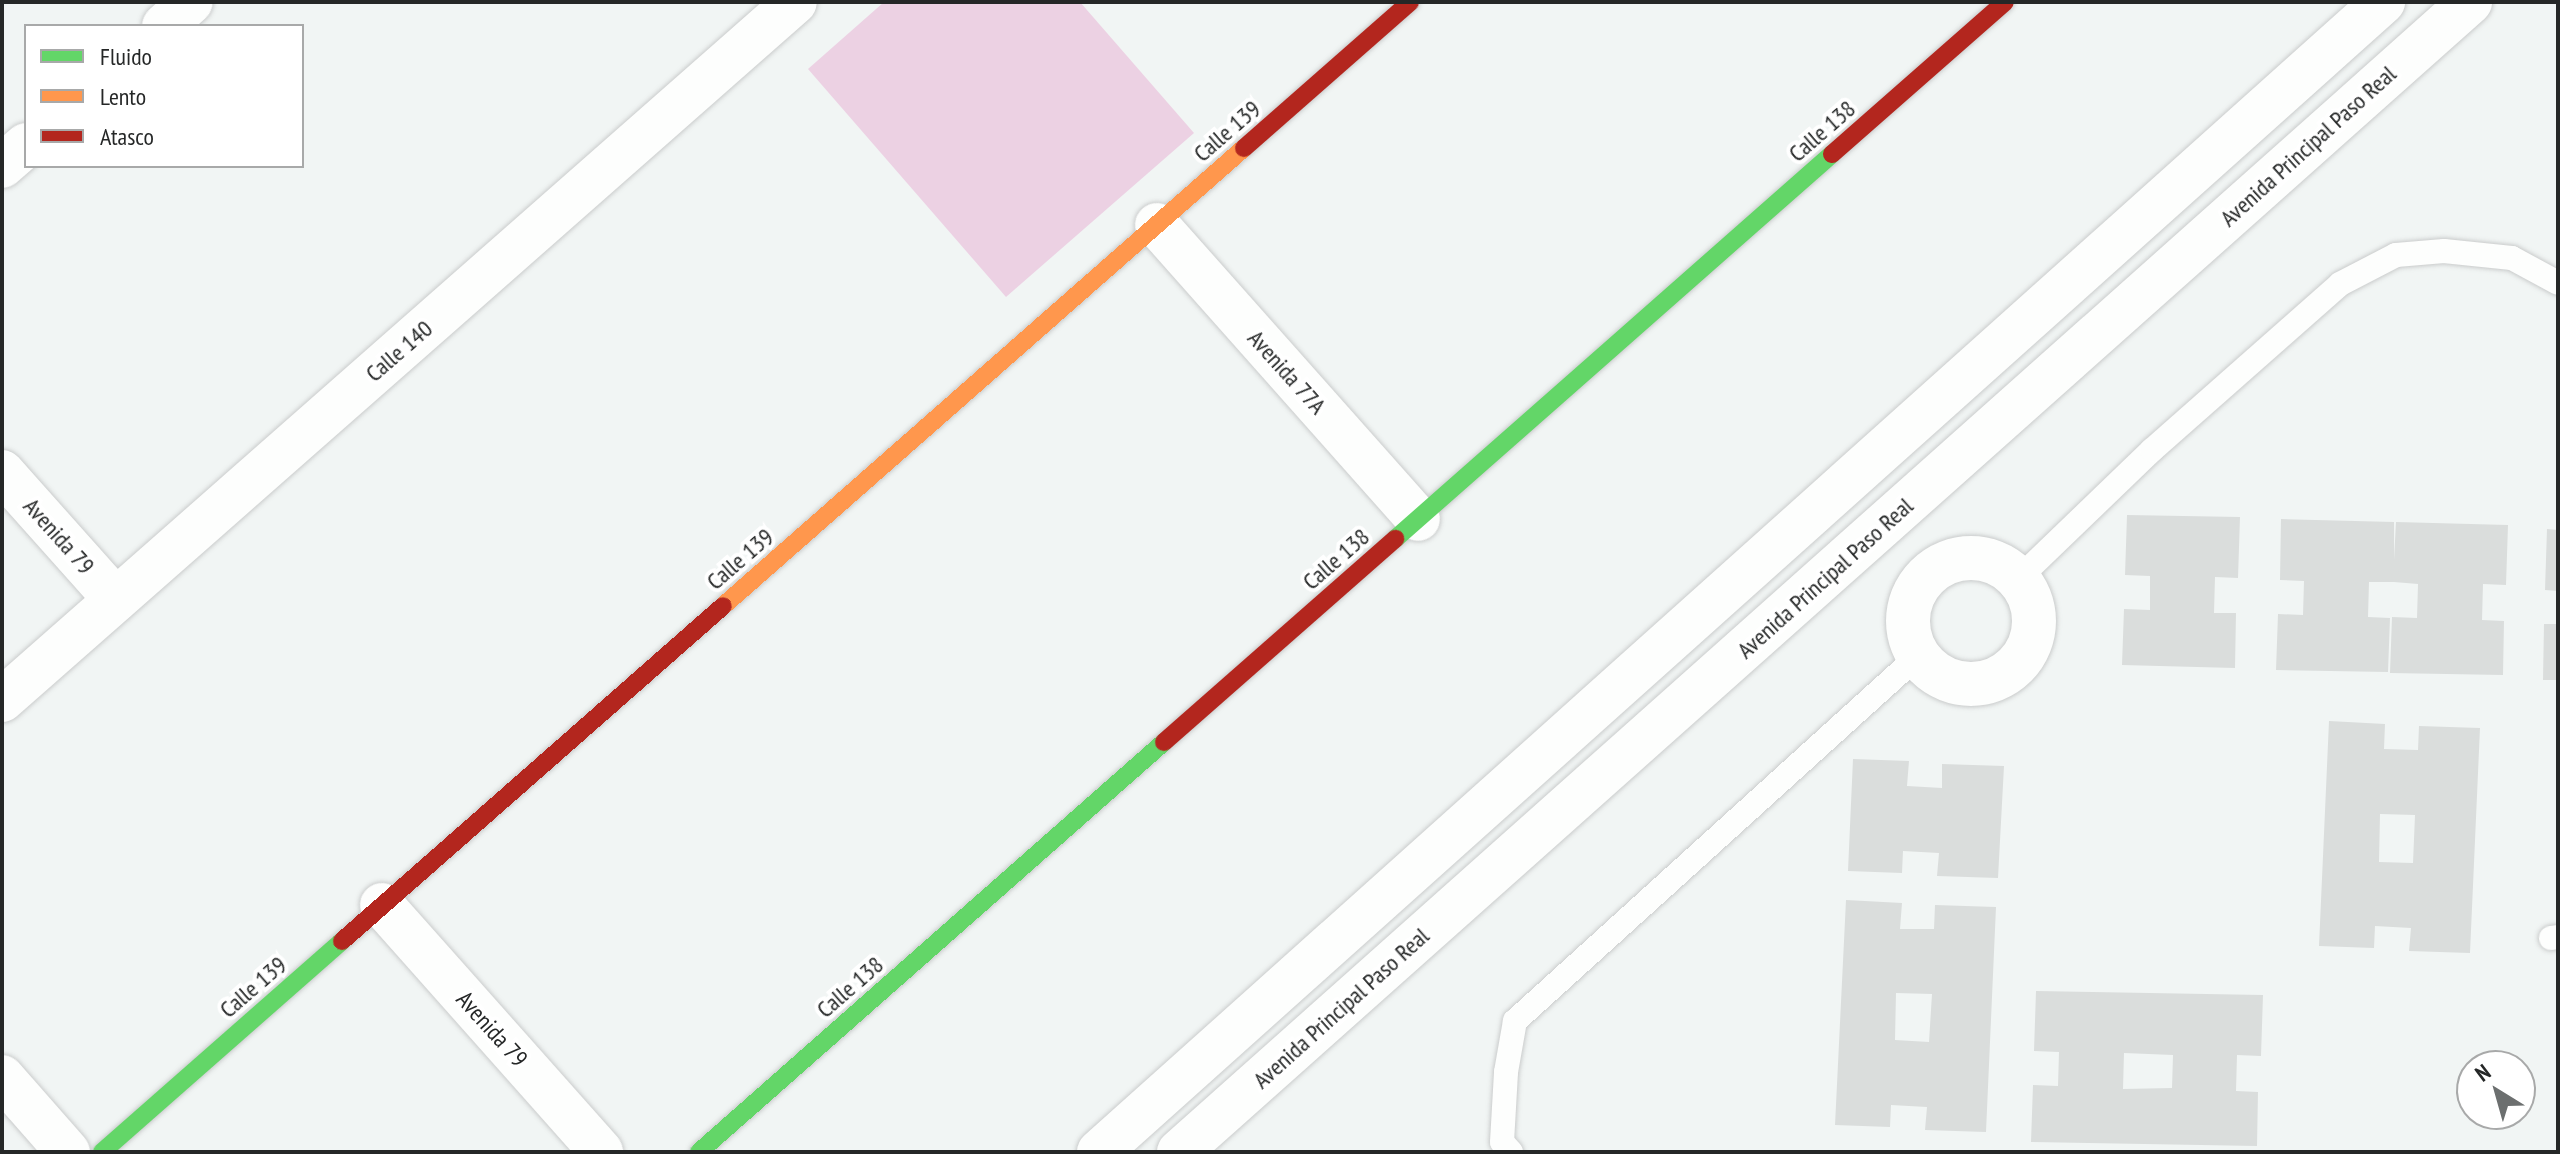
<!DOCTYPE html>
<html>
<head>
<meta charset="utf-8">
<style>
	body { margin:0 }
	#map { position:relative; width:2560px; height:1154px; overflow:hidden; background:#f1f5f4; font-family:"PT Sans Narrow",sans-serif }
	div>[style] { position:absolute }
	.green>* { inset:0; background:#ecd1e3 }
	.building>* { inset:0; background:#dadddc }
	.roads { filter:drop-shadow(0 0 2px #cacccc) drop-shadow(0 0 2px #cacccc) }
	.lane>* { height:24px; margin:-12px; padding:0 12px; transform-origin:12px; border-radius:12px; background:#fdfefd }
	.street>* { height:44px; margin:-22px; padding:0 22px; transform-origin:22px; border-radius:22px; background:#fdfefd }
	.street>.ring { margin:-22px; padding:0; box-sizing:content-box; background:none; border:44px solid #fdfefd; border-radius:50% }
	.fast>* { height:18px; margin:-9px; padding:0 9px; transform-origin:9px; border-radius:9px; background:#63d668 }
	.slow>* { height:18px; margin:-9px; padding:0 9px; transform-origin:9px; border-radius:9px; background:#ff974d }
	.jam>* { height:18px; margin:-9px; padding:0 9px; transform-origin:9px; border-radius:9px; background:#b3261e }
	span { translate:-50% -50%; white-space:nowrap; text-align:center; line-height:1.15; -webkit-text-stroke:8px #fff; paint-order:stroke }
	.street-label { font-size:24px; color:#252727 }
	.frame { position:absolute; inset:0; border:4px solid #252727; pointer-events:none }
	.legend { position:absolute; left:24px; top:24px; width:280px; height:144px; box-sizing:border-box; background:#fff; border:2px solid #a8a9a9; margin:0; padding:10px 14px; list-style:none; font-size:24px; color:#252727 }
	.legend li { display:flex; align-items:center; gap:16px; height:40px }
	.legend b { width:40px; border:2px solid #a8a9a9 }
	.north { position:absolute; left:2456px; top:1050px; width:80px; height:80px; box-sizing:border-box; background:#fff; border:2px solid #a8a9a9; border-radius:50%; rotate:323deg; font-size:22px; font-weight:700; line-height:32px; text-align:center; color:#252727 }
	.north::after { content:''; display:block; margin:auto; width:28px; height:36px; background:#6c6f6f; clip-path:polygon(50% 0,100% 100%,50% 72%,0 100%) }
</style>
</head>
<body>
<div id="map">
	<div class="green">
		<div style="clip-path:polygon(884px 2px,1080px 2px,1194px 133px,1006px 297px,808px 69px)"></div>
	</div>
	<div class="building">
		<div style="clip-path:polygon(2127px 515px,2240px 517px,2238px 578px,2215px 577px,2214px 613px,2236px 613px,2235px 668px,2122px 665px,2124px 609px,2150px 610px,2150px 576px,2125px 575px)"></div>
		<div style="clip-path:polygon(2281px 519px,2394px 522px,2394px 560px,2396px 522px,2508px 525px,2506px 585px,2483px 584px,2482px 620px,2504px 621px,2503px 675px,2390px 673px,2392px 617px,2417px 618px,2418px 584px,2394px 582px,2369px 582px,2368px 617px,2390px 618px,2388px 672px,2276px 670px,2278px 614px,2303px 615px,2304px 581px,2280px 580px)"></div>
		<div style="clip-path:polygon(2547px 529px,2558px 530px,2558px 591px,2545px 590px)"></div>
		<div style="clip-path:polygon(2544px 624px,2558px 624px,2558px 680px,2543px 680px)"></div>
		<div style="clip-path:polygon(evenodd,2329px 721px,2385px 724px,2384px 749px,2418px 750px,2419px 726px,2480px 728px,2470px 953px,2409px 951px,2411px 928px,2375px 926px,2374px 948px,2319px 946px,2329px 721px,2380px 814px,2415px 815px,2413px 863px,2379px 862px,2380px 814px)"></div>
		<div style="clip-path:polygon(1853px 759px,1909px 761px,1907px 786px,1942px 788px,1942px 764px,2004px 766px,1998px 878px,1937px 876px,1939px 853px,1903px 851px,1902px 873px,1848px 871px)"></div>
		<div style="clip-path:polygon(evenodd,1846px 900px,1902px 903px,1900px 929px,1934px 929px,1935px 905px,1996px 907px,1986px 1132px,1925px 1130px,1927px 1107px,1891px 1105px,1890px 1127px,1835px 1125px,1846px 900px,1896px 993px,1932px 994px,1929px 1042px,1895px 1040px,1896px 993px)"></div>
		<div style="clip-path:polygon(evenodd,2036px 991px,2263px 995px,2261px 1056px,2237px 1055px,2236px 1091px,2258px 1092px,2257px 1146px,2031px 1142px,2033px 1085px,2058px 1086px,2059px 1052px,2034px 1051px,2036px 991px,2124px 1053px,2173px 1055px,2172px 1088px,2123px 1089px,2124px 1053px)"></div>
	</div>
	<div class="roads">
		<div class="lane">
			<div style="left:2018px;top:579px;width:186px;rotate:-43.9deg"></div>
			<div style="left:2152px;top:450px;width:251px;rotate:-41.4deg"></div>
			<div style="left:2340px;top:284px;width:63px;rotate:-27.4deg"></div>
			<div style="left:2396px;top:255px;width:48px;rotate:-4.8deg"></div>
			<div style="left:2444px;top:251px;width:68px;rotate:5.9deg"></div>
			<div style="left:2512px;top:258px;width:52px;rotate:28.5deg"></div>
			<div style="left:2551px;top:938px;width:7px;rotate:-8deg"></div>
			<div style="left:1511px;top:1152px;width:13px;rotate:-132deg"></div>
			<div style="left:1502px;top:1142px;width:70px;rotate:-86.7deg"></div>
			<div style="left:1506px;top:1072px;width:52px;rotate:-80deg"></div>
			<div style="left:1515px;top:1021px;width:544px;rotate:-42.17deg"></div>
		</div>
		<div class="street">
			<div style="left:164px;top:26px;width:36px;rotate:-42deg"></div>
			<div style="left:2px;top:166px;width:32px;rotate:-41deg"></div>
			<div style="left:1157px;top:225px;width:393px;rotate:48.4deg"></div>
			<div style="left:2px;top:472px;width:171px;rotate:48.3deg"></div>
			<div class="ring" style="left:1908px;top:558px;width:82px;height:82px"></div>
			<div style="left:2px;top:700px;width:1056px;rotate:-41.35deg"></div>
			<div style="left:382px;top:905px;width:330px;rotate:48.4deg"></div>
			<div style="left:2px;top:1077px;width:100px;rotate:48.7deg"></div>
			<div style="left:1099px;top:1152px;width:1724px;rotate:-41.85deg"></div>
			<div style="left:1179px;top:1152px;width:1729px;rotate:-41.69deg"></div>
		</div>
		<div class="fast">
			<div style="left:1395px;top:539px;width:582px;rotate:-41.38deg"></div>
			<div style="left:102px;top:1152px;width:320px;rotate:-41.3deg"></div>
			<div style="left:699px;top:1152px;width:620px;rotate:-41.4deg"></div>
		</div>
		<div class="slow">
			<div style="left:723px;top:606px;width:694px;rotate:-41.32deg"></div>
		</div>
		<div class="jam">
			<div style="left:1244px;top:148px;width:221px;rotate:-41.3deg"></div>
			<div style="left:1832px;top:154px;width:230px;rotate:-41.3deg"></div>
			<div style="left:1164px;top:742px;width:308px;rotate:-41.3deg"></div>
			<div style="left:342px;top:941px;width:507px;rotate:-41.32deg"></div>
		</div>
	</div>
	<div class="street-label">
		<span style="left:1227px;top:131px;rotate:-41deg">Calle 139</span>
		<span style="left:1822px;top:131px;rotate:-41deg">Calle 138</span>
		<span style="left:2308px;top:146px;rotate:-42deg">Avenida Principal Paso Real</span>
		<span style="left:399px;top:351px;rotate:-41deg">Calle 140</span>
		<span style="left:1287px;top:372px;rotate:48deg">Avenida 77A</span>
		<span style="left:59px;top:536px;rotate:48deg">Avenida 79</span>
		<span style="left:740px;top:559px;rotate:-41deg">Calle 139</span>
		<span style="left:1336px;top:559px;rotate:-41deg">Calle 138</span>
		<span style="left:1825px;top:578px;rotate:-42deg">Avenida Principal Paso Real</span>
		<span style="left:253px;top:987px;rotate:-41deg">Calle 139</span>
		<span style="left:850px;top:987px;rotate:-41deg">Calle 138</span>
		<span style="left:1341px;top:1008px;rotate:-42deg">Avenida Principal Paso Real</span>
		<span style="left:492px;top:1029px;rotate:48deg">Avenida 79</span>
	</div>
	<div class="frame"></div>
	<ul class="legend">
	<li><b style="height:10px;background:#63d668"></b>Fluido</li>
	<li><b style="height:10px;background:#ff974d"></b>Lento</li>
	<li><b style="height:10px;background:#b3261e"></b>Atasco</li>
	</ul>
	<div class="north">N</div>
</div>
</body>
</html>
